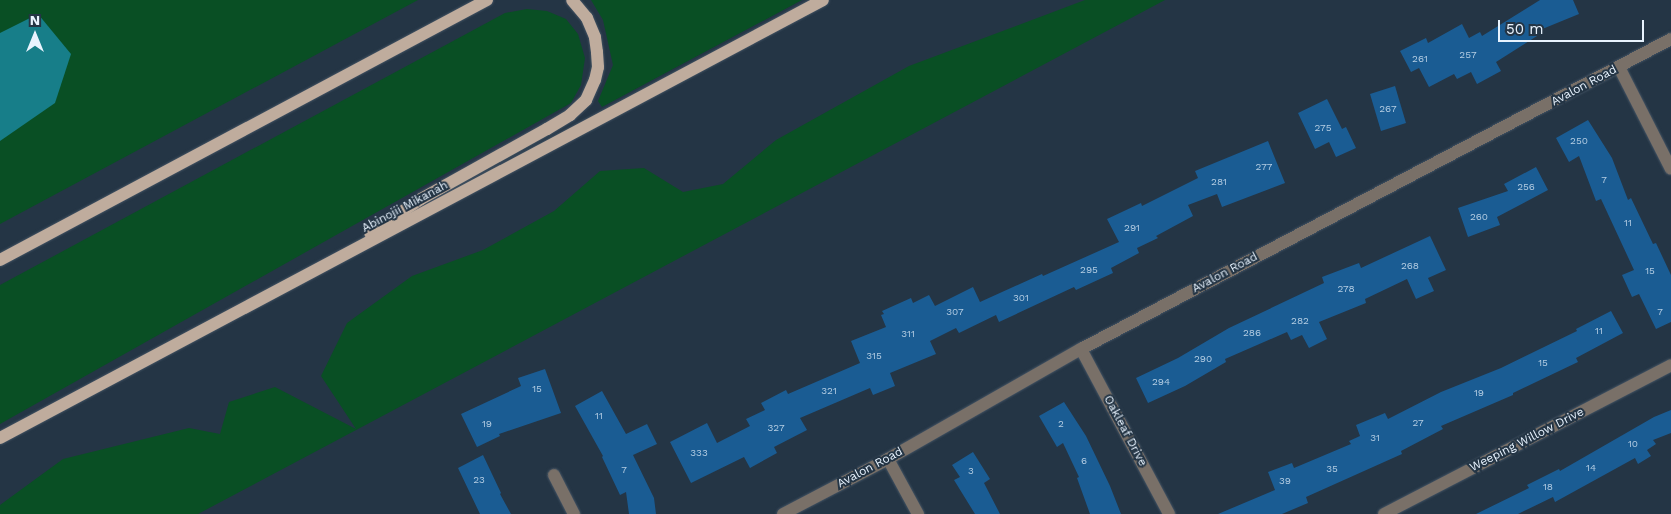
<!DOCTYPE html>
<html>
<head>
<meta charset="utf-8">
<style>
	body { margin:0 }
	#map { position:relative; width:1671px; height:514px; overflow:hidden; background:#243545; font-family:"Work Sans",sans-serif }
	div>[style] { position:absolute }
	.green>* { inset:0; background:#094f24 }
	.water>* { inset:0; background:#177e89 }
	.building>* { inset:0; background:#1a5c93 }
	.roads { filter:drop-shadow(0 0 1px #435363) drop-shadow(0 0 1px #435363) }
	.minor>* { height:12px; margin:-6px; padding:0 6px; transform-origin:6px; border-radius:6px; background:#797068 }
	.primary>* { height:12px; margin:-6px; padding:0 6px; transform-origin:6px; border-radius:6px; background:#bfac9d }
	span { translate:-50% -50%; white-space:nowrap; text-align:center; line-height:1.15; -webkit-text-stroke:4px #243545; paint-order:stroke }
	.number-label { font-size:10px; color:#b4cde3 }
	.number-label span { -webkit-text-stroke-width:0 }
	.street-label { font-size:12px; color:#e8f3fe }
	.north { position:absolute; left:10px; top:10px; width:50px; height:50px; -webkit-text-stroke:4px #243545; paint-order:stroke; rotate:0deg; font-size:14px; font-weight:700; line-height:20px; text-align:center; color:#e8f3fe }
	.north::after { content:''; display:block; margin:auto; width:18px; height:22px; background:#e8f3fe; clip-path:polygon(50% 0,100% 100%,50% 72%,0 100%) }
	.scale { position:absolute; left:1498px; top:20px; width:146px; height:22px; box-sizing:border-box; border:2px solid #e8f3fe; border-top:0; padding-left:6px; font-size:15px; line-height:18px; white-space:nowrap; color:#e8f3fe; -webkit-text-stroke:4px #243545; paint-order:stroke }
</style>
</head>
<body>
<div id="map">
	<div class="green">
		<div style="clip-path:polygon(0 0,418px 0,0 224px)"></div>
		<div style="clip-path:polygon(591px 0,802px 0,602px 107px,598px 101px,613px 65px,603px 20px)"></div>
		<div style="clip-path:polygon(1085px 0,1165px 0,198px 514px,0 514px,0 505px,63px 459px,189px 428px,220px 434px,229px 402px,275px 387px,356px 429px,321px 376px,347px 323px,412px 276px,483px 250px,554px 211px,600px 171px,644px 168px,683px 192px,723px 184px,776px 140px,909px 66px)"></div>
		<div style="clip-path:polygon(527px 9px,547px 11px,566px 19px,578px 34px,585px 58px,581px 85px,571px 103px,0 424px,0 285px,505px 13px)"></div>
	</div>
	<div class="water">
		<div style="clip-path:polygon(38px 14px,71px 54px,55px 103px,0 141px,0 33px)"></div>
	</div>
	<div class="building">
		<div style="clip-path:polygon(1540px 0,1573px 0,1579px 14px,1535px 32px,1537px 36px,1496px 62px,1501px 71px,1477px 84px,1471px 72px,1457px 79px,1454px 74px,1429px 87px,1419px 68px,1411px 72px,1400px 51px,1426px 38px,1428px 43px,1462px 24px,1469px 38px,1480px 32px,1482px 36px)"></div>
		<div style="clip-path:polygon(1395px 86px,1406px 123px,1381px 131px,1370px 94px)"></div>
		<div style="clip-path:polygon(1327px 99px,1342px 129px,1346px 127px,1356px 148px,1336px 157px,1329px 142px,1315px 149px,1298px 113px)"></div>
		<div style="clip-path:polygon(1588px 120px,1612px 158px,1628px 200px,1631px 198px,1653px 244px,1656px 243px,1671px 275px,1671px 322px,1656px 329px,1639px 294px,1632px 297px,1622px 275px,1634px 270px,1601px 199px,1596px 201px,1579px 156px,1569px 162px,1556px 138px)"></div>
		<div style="clip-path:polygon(1268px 141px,1285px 183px,1222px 207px,1217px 194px,1188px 205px,1193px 216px,1156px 236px,1158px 238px,1137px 248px,1139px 253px,1111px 268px,1113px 273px,1076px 290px,1074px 287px,999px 322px,996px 315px,959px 333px,956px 328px,930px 341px,936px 354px,890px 373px,895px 386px,873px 395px,870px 388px,800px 418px,807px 430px,774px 447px,777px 453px,750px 468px,744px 457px,691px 483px,670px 442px,707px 423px,717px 443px,750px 426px,746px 419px,765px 410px,761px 403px,786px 390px,788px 394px,860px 363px,851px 341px,886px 327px,881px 315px,884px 314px,882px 311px,911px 298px,913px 303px,929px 295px,935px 306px,973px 287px,980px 302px,1042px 274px,1043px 276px,1119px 242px,1107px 219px,1141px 203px,1142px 206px,1198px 178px,1195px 171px)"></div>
		<div style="clip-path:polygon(1536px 167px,1548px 190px,1497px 217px,1500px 225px,1468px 237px,1458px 208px,1508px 191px,1504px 184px)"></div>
		<div style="clip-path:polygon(1430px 236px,1446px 270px,1428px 278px,1434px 291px,1416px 299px,1407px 279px,1365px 299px,1366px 303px,1319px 322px,1327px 339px,1309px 348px,1302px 335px,1291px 340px,1287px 332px,1225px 359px,1226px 362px,1185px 386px,1148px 403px,1136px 378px,1178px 358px,1229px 328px,1324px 283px,1322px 277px,1359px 263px,1361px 268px)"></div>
		<div style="clip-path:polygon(1611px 311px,1623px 333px,1576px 358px,1578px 362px,1513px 393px,1513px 395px,1441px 426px,1443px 429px,1401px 451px,1402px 454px,1306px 497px,1308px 503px,1282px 514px,1218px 514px,1275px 490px,1268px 472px,1292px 463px,1294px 468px,1351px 444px,1349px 441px,1360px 436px,1356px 425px,1385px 413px,1388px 419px,1441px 392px,1501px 368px,1577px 331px,1576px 329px)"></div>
		<div style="clip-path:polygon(545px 369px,561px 413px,499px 434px,500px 436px,477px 447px,461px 414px,521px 386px,518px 378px)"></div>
		<div style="clip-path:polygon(602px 391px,626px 434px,647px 424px,657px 444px,633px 455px,654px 498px,656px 514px,629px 514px,626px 492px,620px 495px,602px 457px,603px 456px,575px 406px)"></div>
		<div style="clip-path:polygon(1064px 402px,1086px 436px,1110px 486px,1121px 514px,1090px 514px,1077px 478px,1079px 477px,1063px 443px,1057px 447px,1039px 416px)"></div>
		<div style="clip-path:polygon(1671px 410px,1671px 433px,1653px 440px,1656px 444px,1647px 450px,1651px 456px,1638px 464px,1635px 458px,1555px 502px,1553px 497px,1518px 514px,1476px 514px,1529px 488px,1527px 485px,1559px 469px,1560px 471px,1654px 417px)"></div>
		<div style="clip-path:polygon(973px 452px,990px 479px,984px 483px,1000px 514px,975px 514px,954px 480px,960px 477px,952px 465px)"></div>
		<div style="clip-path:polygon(483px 455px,501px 493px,500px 494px,511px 514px,480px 514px,458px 468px)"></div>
	</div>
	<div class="roads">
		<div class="minor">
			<div style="left:1619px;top:67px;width:114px;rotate:63deg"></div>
			<div style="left:1081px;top:349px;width:187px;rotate:61.9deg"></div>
			<div style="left:888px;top:459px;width:63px;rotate:61.4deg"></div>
			<div style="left:554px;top:475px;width:44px;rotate:62.9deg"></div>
			<div style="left:783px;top:514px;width:119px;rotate:-27.6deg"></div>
			<div style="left:888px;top:459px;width:222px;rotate:-29.7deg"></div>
			<div style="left:1081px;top:349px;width:666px;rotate:-27.72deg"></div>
			<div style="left:1384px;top:514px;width:323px;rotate:-27.4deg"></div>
		</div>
		<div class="primary">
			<div style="left:370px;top:233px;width:61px;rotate:-33.7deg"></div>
			<div style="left:421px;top:199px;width:144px;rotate:-29.1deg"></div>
			<div style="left:547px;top:129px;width:27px;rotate:-31deg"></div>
			<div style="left:570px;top:115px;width:22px;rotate:-43deg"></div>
			<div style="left:586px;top:100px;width:22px;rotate:-66deg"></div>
			<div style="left:595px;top:80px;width:13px;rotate:-77deg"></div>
			<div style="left:598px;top:67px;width:15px;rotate:-94deg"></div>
			<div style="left:597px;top:52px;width:15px;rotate:-98deg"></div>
			<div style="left:595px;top:37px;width:21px;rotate:-113deg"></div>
			<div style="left:587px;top:18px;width:23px;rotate:-130deg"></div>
			<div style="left:0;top:260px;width:552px;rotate:-28.1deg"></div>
			<div style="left:0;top:438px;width:932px;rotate:-28.02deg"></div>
		</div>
	</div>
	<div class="number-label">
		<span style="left:1468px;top:55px">257</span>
		<span style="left:1420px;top:59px">261</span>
		<span style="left:1388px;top:109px">267</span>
		<span style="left:1323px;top:128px">275</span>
		<span style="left:1579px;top:141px">250</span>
		<span style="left:1264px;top:167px">277</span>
		<span style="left:1604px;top:180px">7</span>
		<span style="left:1219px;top:182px">281</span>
		<span style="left:1526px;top:187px">256</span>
		<span style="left:1479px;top:217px">260</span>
		<span style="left:1628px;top:223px">11</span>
		<span style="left:1132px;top:228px">291</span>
		<span style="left:1410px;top:266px">268</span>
		<span style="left:1089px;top:270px">295</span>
		<span style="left:1650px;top:271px">15</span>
		<span style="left:1346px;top:289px">278</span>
		<span style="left:1021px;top:298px">301</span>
		<span style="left:955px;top:312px">307</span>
		<span style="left:1660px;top:312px">7</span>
		<span style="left:1300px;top:321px">282</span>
		<span style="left:1599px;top:331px">11</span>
		<span style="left:1252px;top:333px">286</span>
		<span style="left:908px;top:334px">311</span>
		<span style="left:874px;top:356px">315</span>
		<span style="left:1203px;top:359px">290</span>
		<span style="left:1543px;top:363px">15</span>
		<span style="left:1161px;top:382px">294</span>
		<span style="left:537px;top:389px">15</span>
		<span style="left:829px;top:391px">321</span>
		<span style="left:1479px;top:393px">19</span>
		<span style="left:599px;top:416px">11</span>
		<span style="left:1418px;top:423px">27</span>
		<span style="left:487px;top:424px">19</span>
		<span style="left:1061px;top:424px">2</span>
		<span style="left:776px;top:428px">327</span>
		<span style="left:1375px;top:438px">31</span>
		<span style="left:1633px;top:444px">10</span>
		<span style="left:699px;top:453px">333</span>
		<span style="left:1084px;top:461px">6</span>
		<span style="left:1591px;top:468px">14</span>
		<span style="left:1332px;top:469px">35</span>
		<span style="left:624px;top:470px">7</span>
		<span style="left:971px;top:471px">3</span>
		<span style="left:479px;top:480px">23</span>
		<span style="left:1285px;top:481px">39</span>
		<span style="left:1548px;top:487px">18</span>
	</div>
	<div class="street-label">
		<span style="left:1584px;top:86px;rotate:-28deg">Avalon Road</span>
		<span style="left:405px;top:207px;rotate:-28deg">Abinojii Mikanah</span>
		<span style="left:1225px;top:273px;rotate:-28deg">Avalon Road</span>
		<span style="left:1125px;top:431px;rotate:62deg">Oakleaf Drive</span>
		<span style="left:1527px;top:440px;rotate:-27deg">Weeping Willow Drive</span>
		<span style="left:870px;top:468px;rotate:-28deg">Avalon Road</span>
	</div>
	<div class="north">N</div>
	<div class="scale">50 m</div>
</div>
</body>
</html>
